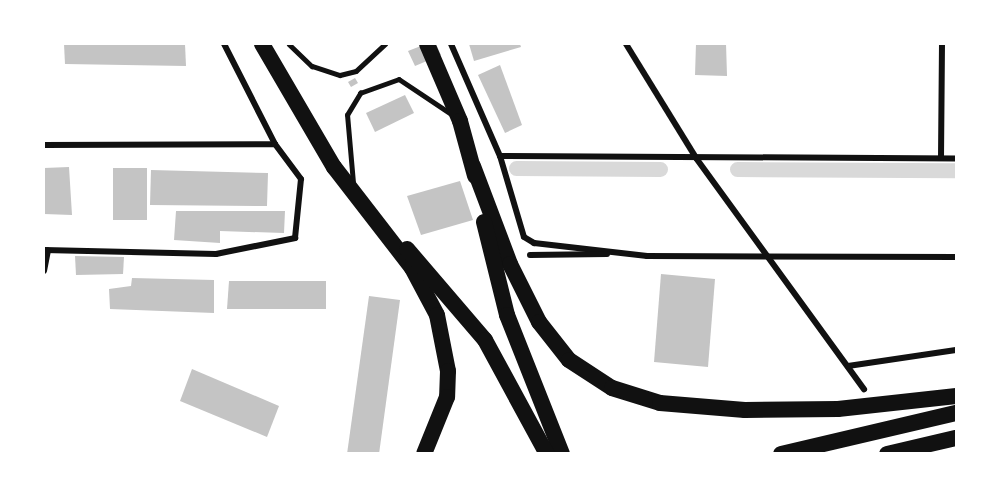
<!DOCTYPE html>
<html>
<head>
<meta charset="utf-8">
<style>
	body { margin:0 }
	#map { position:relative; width:1000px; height:497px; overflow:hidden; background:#fff; font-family:"Noto Sans",sans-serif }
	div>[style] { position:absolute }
	.canal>* { height:15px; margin:-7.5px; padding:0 7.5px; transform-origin:7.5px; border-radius:7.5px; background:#d9d9d9 }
	.building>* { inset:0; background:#c4c4c4 }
	.service>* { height:4.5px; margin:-2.25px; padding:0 2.25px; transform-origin:2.25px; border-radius:2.25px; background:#111 }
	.minor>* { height:6px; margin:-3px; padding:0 3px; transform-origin:3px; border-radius:3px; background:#111 }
	.motorway>* { height:16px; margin:-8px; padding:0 8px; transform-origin:8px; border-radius:8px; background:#111 }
	span { translate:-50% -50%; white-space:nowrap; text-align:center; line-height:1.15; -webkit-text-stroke:5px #fff; paint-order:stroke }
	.frame { position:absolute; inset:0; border:45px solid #fff; pointer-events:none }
</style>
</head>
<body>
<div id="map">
	<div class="canal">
		<div style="left:516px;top:168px;width:144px;rotate:0.4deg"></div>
		<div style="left:737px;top:169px;width:219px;rotate:0.3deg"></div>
	</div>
	<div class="building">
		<div style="clip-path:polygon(64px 44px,185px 44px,186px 66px,65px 64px)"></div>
		<div style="clip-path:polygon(426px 44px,436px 44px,441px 55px,415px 66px,408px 51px)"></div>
		<div style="clip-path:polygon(469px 44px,520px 44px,521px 47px,474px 61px)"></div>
		<div style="clip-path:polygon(696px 44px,726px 44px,727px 76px,695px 75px)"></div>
		<div style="clip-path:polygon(500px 65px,522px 125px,505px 133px,478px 75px)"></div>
		<div style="clip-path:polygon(355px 78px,358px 83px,351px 87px,348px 82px)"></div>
		<div style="clip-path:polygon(405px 95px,414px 113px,375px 132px,366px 113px)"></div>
		<div style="clip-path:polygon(69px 167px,72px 215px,44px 214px,44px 168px)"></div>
		<div style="clip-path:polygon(113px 168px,147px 168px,147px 220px,113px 220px)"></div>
		<div style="clip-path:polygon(151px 170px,268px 173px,267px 206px,150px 205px)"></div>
		<div style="clip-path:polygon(460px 181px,473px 220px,421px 235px,407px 196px)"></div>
		<div style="clip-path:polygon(176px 211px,285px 211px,284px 233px,220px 231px,220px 243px,174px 240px)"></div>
		<div style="clip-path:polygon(75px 256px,124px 257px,123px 274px,76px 275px)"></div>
		<div style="clip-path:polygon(661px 274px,715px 279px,708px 367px,654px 362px)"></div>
		<div style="clip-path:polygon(132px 278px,214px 280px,214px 313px,110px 309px,109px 289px,131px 286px)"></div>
		<div style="clip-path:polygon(229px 281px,326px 281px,326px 309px,227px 309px)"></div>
		<div style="clip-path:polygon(369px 296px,400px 300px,379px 454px,347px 454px)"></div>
		<div style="clip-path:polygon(192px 369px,279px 406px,267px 437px,180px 401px)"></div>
	</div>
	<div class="service">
		<div style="left:289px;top:44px;width:32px;rotate:44deg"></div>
		<div style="left:312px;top:66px;width:29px;rotate:18deg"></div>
		<div style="left:340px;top:75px;width:16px;rotate:-14deg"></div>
		<div style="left:356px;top:71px;width:40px;rotate:-43deg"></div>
		<div style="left:353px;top:183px;width:68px;rotate:-95deg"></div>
		<div style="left:347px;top:115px;width:26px;rotate:-59deg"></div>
		<div style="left:360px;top:93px;width:41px;rotate:-19.7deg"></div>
		<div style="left:399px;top:79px;width:61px;rotate:33.7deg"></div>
	</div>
	<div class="minor">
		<div style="left:451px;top:44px;width:122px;rotate:66.4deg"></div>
		<div style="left:500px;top:156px;width:84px;rotate:73.5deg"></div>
		<div style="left:524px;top:237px;width:12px;rotate:31deg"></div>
		<div style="left:534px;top:243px;width:114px;rotate:6.6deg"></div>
		<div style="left:647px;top:256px;width:309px;rotate:0.2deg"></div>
		<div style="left:626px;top:44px;width:134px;rotate:58.4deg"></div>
		<div style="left:696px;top:158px;width:286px;rotate:54deg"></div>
		<div style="left:44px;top:145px;width:231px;rotate:-0.2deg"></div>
		<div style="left:275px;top:144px;width:112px;rotate:-117deg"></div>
		<div style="left:500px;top:156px;width:456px;rotate:0.3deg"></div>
		<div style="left:941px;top:158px;width:114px;rotate:-89.5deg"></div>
		<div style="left:44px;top:250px;width:172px;rotate:1.3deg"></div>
		<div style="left:216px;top:254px;width:81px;rotate:-11.4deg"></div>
		<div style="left:295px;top:238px;width:59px;rotate:-84.2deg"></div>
		<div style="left:301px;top:179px;width:44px;rotate:-126.6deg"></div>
		<div style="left:530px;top:255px;width:77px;rotate:-0.7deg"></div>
		<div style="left:44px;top:271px;width:21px;rotate:-79deg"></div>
		<div style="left:848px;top:366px;width:109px;rotate:-8.4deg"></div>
	</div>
	<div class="motorway">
		<div style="left:262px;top:44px;width:143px;rotate:59.7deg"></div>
		<div style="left:334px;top:167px;width:128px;rotate:52.3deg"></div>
		<div style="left:412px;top:268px;width:53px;rotate:62deg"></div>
		<div style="left:437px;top:315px;width:57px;rotate:78.9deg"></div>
		<div style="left:448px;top:371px;width:26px;rotate:92deg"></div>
		<div style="left:447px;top:397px;width:61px;rotate:112deg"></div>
		<div style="left:427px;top:44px;width:84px;rotate:66.8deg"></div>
		<div style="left:460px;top:121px;width:57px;rotate:74.7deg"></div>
		<div style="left:473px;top:166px;width:105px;rotate:69.3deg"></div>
		<div style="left:510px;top:264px;width:65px;rotate:63.4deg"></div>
		<div style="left:539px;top:322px;width:48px;rotate:51.7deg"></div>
		<div style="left:569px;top:360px;width:51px;rotate:33.1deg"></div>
		<div style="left:612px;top:388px;width:50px;rotate:17.4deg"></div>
		<div style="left:660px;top:403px;width:85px;rotate:4.7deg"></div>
		<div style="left:745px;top:410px;width:93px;rotate:-0.6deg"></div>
		<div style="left:838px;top:409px;width:119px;rotate:-6.3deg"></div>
		<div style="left:484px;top:222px;width:96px;rotate:76.1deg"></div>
		<div style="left:507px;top:315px;width:149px;rotate:68.4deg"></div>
		<div style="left:407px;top:249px;width:120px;rotate:49.4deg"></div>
		<div style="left:485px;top:340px;width:130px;rotate:61.5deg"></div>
		<div style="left:781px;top:454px;width:180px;rotate:-13.2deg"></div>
		<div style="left:887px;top:454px;width:71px;rotate:-13.1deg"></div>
	</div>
	<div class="frame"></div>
</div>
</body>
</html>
